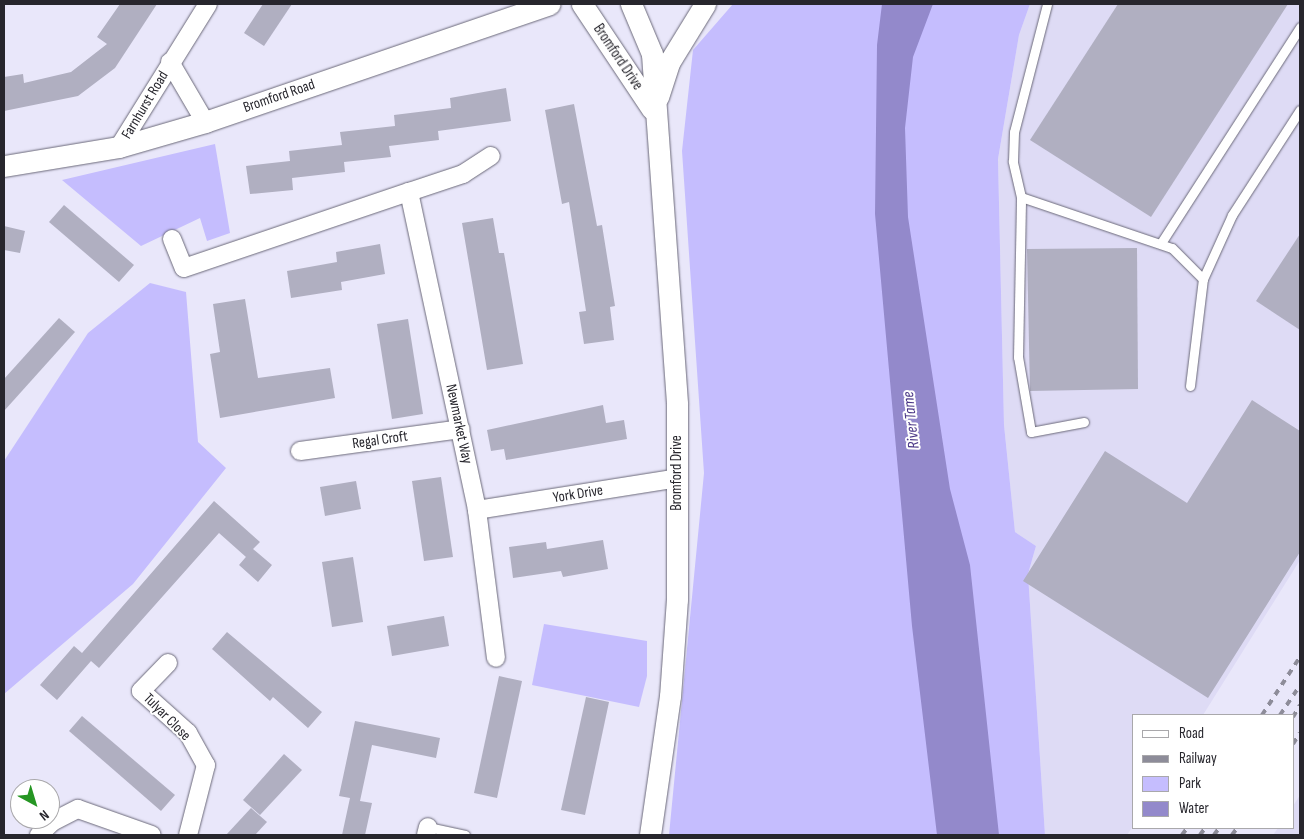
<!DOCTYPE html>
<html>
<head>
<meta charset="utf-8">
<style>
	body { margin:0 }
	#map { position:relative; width:1304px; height:839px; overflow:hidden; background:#e9e7fa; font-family:"Sofia Sans Condensed",sans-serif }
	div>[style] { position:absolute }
	.built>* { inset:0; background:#dedbf5 }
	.green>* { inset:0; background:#c5bdfe }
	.water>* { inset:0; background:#9389cb }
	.building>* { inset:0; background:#b0afc1 }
	.roads { filter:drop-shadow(0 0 1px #6b6979) drop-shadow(0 0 1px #6b6979) }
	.service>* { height:9px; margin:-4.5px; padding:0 4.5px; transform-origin:4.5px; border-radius:4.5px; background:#fff }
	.minor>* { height:18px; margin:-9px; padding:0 9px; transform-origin:9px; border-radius:9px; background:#fff }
	.tertiary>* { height:21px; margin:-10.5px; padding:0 10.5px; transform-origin:10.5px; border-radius:10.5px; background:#fff }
	.rail>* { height:4px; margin-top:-2px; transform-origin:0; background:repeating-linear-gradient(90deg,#8d8c99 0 6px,transparent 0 12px) }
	span { translate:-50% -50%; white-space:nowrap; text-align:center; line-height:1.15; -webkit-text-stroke:4px #fff; paint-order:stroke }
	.street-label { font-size:15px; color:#27262d }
	.water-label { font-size:16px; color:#493686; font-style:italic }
	.frame { position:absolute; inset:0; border:5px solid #27262d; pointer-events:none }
	.legend { position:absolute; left:1132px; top:714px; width:162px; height:115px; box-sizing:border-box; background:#fff; border:1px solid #a9a8ab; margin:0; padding:6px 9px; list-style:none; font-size:15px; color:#27262d }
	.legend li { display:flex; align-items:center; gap:10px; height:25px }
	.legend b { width:25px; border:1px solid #a9a8ab }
	.north { position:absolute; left:10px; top:779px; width:50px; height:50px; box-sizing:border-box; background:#fff; border:1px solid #a9a8ab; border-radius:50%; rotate:141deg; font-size:14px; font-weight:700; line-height:20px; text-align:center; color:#27262d }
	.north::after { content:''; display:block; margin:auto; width:18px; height:22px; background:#269623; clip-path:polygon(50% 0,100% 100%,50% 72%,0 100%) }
</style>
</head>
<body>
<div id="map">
	<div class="built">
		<div style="clip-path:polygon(1030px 4px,1300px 4px,1300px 560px,1203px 715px,1133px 715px,1133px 826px,1127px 835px,1045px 835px,1028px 574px,1036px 546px,1015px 532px,1004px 425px,998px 159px,1019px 35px)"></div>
		<div style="clip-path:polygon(1300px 795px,1300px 835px,1273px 835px,1278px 828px,1293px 828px,1293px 806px)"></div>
	</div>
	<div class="green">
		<div style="clip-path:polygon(733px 4px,1030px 4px,1019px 35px,998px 159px,1004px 425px,1015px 532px,1036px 546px,1028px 574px,1045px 835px,669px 835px,704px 473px,682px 151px,693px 50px)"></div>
		<div style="clip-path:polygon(215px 144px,230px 233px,207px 241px,200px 218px,141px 246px,62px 180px)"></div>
		<div style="clip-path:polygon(150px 283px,186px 292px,198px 442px,226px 468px,133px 584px,4px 694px,4px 461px,88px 333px)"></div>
		<div style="clip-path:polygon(544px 624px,647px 641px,647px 676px,639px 707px,532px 685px)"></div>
	</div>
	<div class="water">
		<div style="clip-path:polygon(882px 4px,933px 4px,913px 57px,905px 128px,908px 217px,950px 489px,970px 565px,999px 835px,937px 835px,912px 626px,875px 214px,877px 45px)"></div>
	</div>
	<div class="building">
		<div style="clip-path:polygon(120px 4px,157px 4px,115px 68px,78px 96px,4px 111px,4px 77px,23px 74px,24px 83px,71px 72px,107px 44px,97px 37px)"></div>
		<div style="clip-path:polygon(263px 4px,292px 4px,264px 46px,244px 33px)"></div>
		<div style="clip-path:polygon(1118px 4px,1288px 4px,1151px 217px,1030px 140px)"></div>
		<div style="clip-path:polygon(506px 88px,511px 121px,438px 131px,439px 140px,389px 146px,391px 157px,344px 162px,345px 172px,292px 178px,293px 190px,250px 194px,246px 166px,290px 161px,289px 151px,342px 145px,340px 132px,395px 126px,394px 115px,451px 108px,450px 98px)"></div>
		<div style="clip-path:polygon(574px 104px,597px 226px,602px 225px,615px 306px,610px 307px,614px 340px,584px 344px,579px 312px,586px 311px,569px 202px,562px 204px,545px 110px)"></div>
		<div style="clip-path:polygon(64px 205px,134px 265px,119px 282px,49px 222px)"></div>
		<div style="clip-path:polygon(493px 218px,499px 253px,504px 253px,523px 364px,487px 370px,462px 223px)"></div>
		<div style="clip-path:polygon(4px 226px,25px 231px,20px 253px,4px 250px)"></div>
		<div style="clip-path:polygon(1300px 234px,1300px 330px,1256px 301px)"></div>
		<div style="clip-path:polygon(380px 244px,385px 274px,341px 282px,342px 290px,291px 298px,287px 271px,337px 262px,336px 252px)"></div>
		<div style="clip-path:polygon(1137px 248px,1138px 389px,1030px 391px,1027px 249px)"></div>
		<div style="clip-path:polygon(245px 299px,258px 378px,330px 368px,335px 398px,220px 418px,210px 354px,220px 352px,213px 304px)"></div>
		<div style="clip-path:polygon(59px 318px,75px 332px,4px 411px,4px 379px)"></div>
		<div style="clip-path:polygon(408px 319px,423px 414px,392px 419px,377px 324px)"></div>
		<div style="clip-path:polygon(1252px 400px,1300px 431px,1300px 552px,1208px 698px,1023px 581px,1105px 451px,1187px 503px)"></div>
		<div style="clip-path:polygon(603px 405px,606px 423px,624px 420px,627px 439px,506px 460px,504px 449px,491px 451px,487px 430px)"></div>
		<div style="clip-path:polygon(441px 477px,453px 557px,424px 561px,412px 481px)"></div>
		<div style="clip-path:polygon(356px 481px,361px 509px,325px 516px,320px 487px)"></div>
		<div style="clip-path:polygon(214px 501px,260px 542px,253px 549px,272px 565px,258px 582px,239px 565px,251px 551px,246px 557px,219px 533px,99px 668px,91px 661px,57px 700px,40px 685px,74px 646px,82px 653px)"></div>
		<div style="clip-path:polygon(603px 540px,608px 569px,563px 577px,561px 571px,513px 578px,509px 547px,546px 542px,547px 549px)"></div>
		<div style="clip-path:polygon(353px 557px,363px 622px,332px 627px,322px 562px)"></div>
		<div style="clip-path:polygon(444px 616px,449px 646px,392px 656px,387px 626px)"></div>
		<div style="clip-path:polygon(227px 632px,322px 712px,308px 728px,273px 697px,270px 701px,212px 649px)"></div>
		<div style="clip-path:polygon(499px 676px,522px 681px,497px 798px,474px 793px)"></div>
		<div style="clip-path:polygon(586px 697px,609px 702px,585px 815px,561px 810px)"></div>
		<div style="clip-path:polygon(82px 716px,175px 795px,161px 811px,69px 731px)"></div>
		<div style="clip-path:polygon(355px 721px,440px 738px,436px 758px,372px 745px,360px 801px,372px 803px,365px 835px,342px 835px,350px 798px,339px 796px)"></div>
		<div style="clip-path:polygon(284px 754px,302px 770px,260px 815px,243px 800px)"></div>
		<div style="clip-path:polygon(251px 808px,267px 822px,255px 835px,226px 835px)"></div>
	</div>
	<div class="roads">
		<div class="service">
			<div style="left:1021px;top:197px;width:37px;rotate:-103deg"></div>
			<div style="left:1013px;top:161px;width:29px;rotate:-88deg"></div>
			<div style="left:1014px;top:132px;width:132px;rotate:-75.5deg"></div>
			<div style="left:1161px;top:243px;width:257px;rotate:-57.2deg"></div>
			<div style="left:1190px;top:386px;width:108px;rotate:-83.1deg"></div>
			<div style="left:1203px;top:279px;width:70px;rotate:-65.6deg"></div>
			<div style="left:1232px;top:215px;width:125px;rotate:-57.1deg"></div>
			<div style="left:1084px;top:422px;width:54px;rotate:169.3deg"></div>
			<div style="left:1031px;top:432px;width:76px;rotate:-99.8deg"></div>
			<div style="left:1018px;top:357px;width:160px;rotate:-88.9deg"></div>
			<div style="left:1021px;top:197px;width:159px;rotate:18.7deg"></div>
			<div style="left:1172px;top:248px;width:44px;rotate:45deg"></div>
			<div style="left:428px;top:827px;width:38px;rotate:12deg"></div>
		</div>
		<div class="minor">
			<div style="left:170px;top:62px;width:69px;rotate:59.7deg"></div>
			<div style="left:119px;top:147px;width:168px;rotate:-58.1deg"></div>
			<div style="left:409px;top:192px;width:57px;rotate:-18.4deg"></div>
			<div style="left:463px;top:174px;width:33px;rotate:-33deg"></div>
			<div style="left:172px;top:239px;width:31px;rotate:68deg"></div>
			<div style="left:184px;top:268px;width:237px;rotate:-18.7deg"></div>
			<div style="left:409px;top:192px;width:325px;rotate:77.9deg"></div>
			<div style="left:477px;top:510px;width:149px;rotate:82.7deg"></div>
			<div style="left:300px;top:451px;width:162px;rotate:-7.8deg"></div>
			<div style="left:477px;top:510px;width:204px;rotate:-9deg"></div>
			<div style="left:168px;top:663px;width:39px;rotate:134deg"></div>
			<div style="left:141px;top:691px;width:63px;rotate:41.8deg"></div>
			<div style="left:188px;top:733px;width:37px;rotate:61deg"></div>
			<div style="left:206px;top:765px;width:72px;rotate:104.4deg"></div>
			<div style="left:39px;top:835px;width:18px;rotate:-45deg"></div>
			<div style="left:52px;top:822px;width:29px;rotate:-27deg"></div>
			<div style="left:78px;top:809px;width:78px;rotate:19.4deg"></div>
			<div style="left:426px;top:835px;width:8px;rotate:-76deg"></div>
		</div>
		<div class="tertiary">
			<div style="left:582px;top:4px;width:126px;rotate:56.3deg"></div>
			<div style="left:631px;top:4px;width:54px;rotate:67.2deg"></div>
			<div style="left:652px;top:54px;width:351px;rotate:85.9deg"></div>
			<div style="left:677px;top:404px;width:195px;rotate:90deg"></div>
			<div style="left:677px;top:599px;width:97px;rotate:94.1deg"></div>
			<div style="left:670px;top:696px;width:140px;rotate:98.2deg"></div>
			<div style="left:658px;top:97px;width:38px;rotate:-72deg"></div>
			<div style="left:670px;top:61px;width:67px;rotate:-58.4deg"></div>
			<div style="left:4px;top:166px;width:117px;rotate:-9.4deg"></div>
			<div style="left:119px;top:147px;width:90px;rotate:-16.2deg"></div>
			<div style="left:205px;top:122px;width:364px;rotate:-18.9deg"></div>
		</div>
	</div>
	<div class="rail">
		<div style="left:1262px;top:715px;width:69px;rotate:-56.8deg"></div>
		<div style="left:1280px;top:715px;width:36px;rotate:-56deg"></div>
		<div style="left:1293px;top:717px;width:14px;rotate:-60deg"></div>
		<div style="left:1293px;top:744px;width:13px;rotate:-58deg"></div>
		<div style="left:1182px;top:835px;width:9px;rotate:-54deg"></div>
		<div style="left:1200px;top:835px;width:9px;rotate:-54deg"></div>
		<div style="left:1214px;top:835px;width:9px;rotate:-54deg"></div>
		<div style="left:1232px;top:835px;width:9px;rotate:-54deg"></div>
	</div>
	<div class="street-label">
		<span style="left:618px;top:57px;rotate:56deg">Bromford Drive</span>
		<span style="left:279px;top:96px;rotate:-19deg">Bromford Road</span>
		<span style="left:145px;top:105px;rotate:-59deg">Farnhurst Road</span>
		<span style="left:459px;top:424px;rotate:78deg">Newmarket Way</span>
		<span style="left:380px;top:440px;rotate:-8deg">Regal Croft</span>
		<span style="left:677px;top:473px;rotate:-90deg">Bromford Drive</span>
		<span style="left:578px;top:494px;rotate:-9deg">York Drive</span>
		<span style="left:167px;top:717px;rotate:45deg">Tulyar Close</span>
	</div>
	<div class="water-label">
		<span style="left:912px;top:420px;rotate:-96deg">River Tame</span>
	</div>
	<div class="frame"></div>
	<ul class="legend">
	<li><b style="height:6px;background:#fff"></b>Road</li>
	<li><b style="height:6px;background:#8d8c99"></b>Railway</li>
	<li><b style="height:14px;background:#c5bdfe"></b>Park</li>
	<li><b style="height:14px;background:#9389cb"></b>Water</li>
	</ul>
	<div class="north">N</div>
</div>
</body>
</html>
